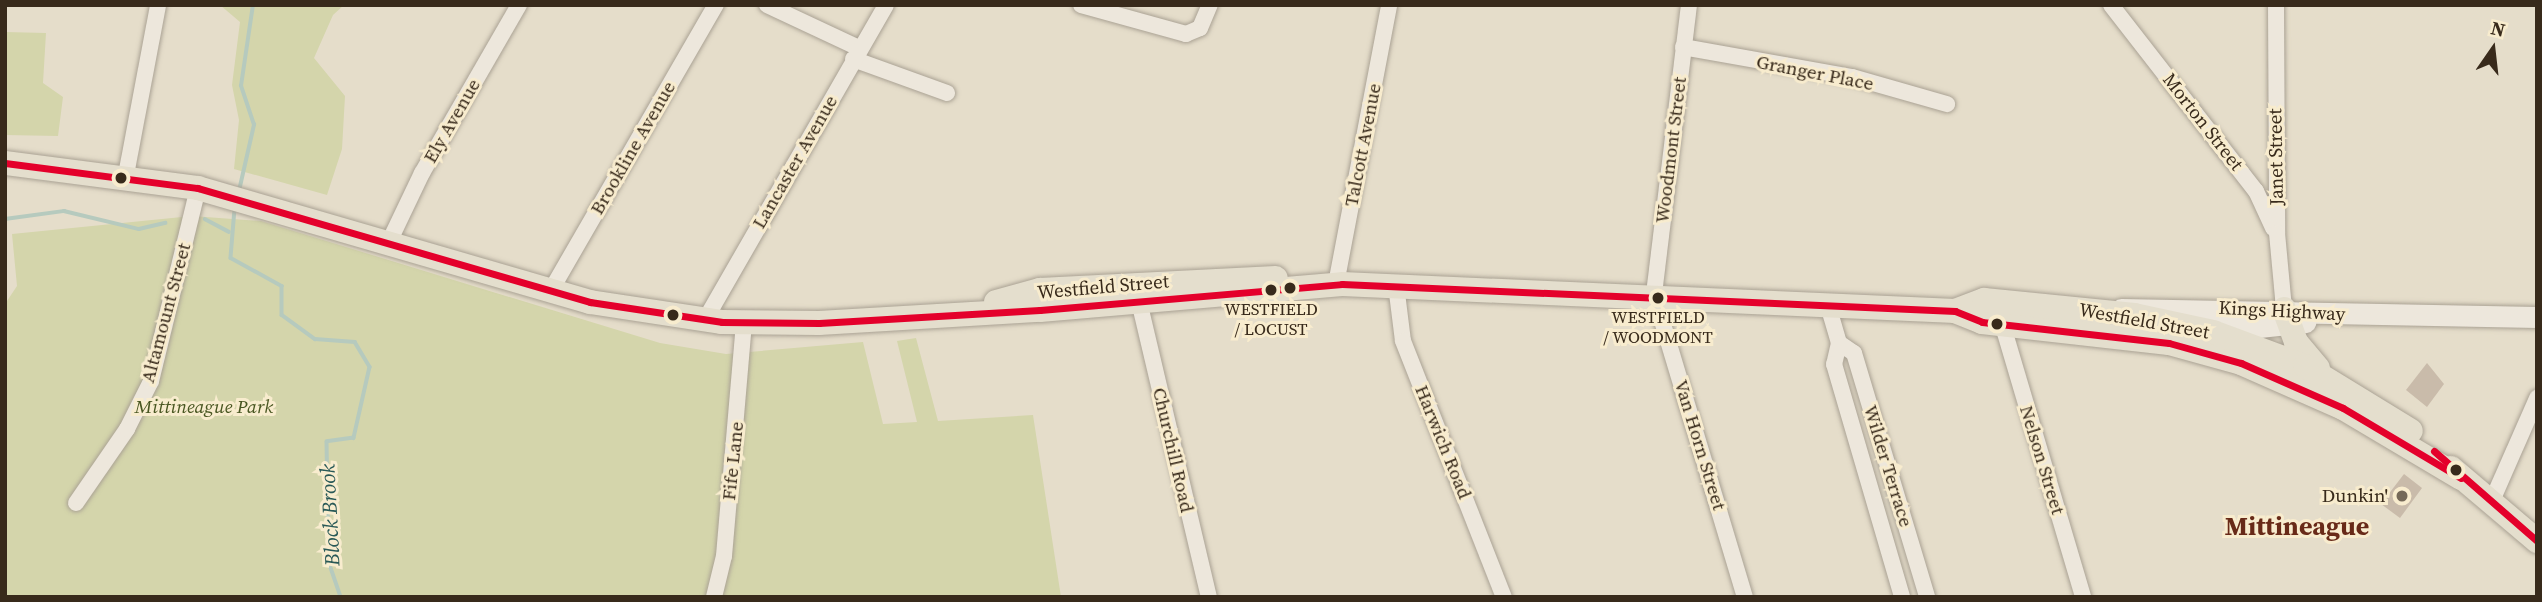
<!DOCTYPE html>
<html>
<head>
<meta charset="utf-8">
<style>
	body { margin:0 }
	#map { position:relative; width:2542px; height:602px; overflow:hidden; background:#e5ddca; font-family:"Source Serif 4",serif }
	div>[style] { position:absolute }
	.green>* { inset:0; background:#d4d5ab }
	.stream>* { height:3.5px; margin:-1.75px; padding:0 1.75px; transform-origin:1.75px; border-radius:1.75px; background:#b6cabe }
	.building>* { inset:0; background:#c9bbaa }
	.roads { filter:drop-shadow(0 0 2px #aaa294) drop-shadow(0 0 2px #aaa294) }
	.minor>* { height:16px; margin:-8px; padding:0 8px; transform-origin:8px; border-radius:8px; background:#ede7dc }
	.secondary>* { height:21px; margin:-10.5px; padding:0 10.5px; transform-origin:10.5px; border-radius:10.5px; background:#ede7dc }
	.primary>* { height:24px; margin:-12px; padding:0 12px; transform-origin:12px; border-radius:12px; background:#e4decd }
	.bus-1>* { height:7px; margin:-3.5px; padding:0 3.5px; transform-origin:3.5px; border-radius:3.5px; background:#e4002b }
	.dots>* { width:19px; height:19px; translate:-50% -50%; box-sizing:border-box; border:4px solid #f8ecce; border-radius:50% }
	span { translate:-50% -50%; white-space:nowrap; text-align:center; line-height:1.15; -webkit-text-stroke:6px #f8ecce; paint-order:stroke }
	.bus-label { font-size:17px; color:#382a1b }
	.street-label { font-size:19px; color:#382a1b }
	.park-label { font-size:19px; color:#485621; font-style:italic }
	.poi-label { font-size:19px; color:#382a1b }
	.right { translate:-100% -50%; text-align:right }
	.water-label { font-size:21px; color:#295957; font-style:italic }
	.district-label { font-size:26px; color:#682a18; font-weight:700 }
	.frame { position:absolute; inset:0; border:7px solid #382a1b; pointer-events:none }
	.north { position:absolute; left:2458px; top:14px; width:70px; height:70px; -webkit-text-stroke:5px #f8ecce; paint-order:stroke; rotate:14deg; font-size:19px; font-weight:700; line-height:28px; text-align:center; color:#382a1b }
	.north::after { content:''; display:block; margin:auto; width:24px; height:32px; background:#382a1b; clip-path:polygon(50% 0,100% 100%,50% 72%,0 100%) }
</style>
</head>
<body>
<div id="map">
	<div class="green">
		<div style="clip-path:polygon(344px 5px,333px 15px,314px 58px,345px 96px,342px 149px,327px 195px,234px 169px,239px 120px,232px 85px,240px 22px,220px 5px)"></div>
		<div style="clip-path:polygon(5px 32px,46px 33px,43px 83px,63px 97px,58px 136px,5px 135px)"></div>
		<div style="clip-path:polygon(192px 216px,261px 221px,660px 343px,726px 354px,863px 342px,883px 424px,917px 422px,897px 341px,916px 338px,938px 421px,1033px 415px,1061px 597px,5px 597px,5px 304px,17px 286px,12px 234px)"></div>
	</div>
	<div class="stream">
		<div style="left:239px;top:191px;width:68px;rotate:-77.2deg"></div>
		<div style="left:254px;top:125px;width:41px;rotate:-108.4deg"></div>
		<div style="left:241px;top:86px;width:82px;rotate:-81.6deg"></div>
		<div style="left:235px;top:209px;width:49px;rotate:94.7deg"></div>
		<div style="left:231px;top:258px;width:58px;rotate:28.8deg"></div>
		<div style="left:282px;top:286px;width:29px;rotate:90deg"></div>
		<div style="left:282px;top:315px;width:41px;rotate:36deg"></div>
		<div style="left:315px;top:339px;width:40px;rotate:4.3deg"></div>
		<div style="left:355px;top:342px;width:29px;rotate:59deg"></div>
		<div style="left:370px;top:367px;width:73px;rotate:102.7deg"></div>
		<div style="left:354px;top:438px;width:27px;rotate:172deg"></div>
		<div style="left:327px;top:442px;width:120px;rotate:89deg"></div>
		<div style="left:329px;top:562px;width:37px;rotate:71deg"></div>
		<div style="left:5px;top:219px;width:60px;rotate:-7.7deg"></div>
		<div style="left:64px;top:211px;width:77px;rotate:13.5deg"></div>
		<div style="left:139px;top:229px;width:27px;rotate:-13deg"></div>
		<div style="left:205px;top:219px;width:27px;rotate:28deg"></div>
	</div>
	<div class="building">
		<div style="clip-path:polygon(2427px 363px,2444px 384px,2427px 407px,2406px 390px)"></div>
		<div style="clip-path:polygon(2404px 474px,2422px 488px,2400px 518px,2381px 504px)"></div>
	</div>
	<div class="roads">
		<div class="minor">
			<div style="left:767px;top:5px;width:102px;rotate:25.1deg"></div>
			<div style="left:1081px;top:5px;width:109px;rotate:15.4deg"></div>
			<div style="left:1186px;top:34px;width:15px;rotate:-23deg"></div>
			<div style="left:1200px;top:28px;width:25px;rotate:-67deg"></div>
			<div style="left:1689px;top:5px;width:291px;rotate:96.9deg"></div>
			<div style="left:1654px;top:294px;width:316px;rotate:73.3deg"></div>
			<div style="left:2111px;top:5px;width:236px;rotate:52.1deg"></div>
			<div style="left:2256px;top:191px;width:41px;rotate:65.3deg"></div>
			<div style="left:2276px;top:5px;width:228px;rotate:89.7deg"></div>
			<div style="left:2277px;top:233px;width:76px;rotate:84.7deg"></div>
			<div style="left:1683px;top:47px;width:172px;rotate:10.1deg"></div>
			<div style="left:1852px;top:77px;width:99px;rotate:15.9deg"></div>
			<div style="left:853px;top:59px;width:100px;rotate:19.9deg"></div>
			<div style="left:126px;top:175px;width:173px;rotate:-79.3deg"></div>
			<div style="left:390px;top:240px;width:74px;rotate:-64.5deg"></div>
			<div style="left:422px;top:173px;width:194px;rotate:-60deg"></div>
			<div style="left:1336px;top:284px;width:284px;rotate:-79.2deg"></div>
			<div style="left:1396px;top:285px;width:56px;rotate:82.9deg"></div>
			<div style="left:1403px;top:341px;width:275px;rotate:68.5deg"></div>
			<div style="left:550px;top:292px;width:332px;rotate:-60deg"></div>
			<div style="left:1137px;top:293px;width:312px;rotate:76.7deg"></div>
			<div style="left:1827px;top:302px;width:43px;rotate:73.7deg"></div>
			<div style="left:1839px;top:343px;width:22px;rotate:103deg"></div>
			<div style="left:1834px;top:364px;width:243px;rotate:73.7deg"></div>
			<div style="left:705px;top:320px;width:363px;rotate:-60.1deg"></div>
			<div style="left:2002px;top:323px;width:286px;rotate:73.5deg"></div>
			<div style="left:1839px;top:343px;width:18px;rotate:34deg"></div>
			<div style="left:1854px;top:353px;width:255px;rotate:73.3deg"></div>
			<div style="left:76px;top:503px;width:90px;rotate:-55.4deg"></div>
			<div style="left:127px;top:429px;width:54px;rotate:-63.4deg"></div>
			<div style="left:151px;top:381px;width:199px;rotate:-76.3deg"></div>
			<div style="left:2491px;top:503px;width:115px;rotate:-66.3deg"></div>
			<div style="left:714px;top:597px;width:42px;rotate:-76.3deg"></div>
			<div style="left:724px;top:556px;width:234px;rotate:-85.1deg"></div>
		</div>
		<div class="secondary">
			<div style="left:2121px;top:309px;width:416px;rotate:1.1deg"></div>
			<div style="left:2213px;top:332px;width:93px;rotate:-6.2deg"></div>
		</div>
		<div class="primary">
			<div style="left:5px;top:163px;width:195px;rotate:7.4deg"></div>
			<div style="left:198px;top:188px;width:408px;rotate:16.2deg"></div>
			<div style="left:590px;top:302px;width:134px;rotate:8.6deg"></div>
			<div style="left:722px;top:322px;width:97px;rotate:0.6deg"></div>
			<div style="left:819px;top:323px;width:221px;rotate:-3.4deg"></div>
			<div style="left:1040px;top:310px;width:303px;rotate:-4.9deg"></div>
			<div style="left:1342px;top:284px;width:614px;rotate:2.52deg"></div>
			<div style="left:1955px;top:311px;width:29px;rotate:22deg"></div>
			<div style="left:1982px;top:322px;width:188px;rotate:6.4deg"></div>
			<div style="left:2169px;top:343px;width:75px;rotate:15.5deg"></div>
			<div style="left:2241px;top:363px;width:111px;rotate:23.8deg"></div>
			<div style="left:2343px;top:408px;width:137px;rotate:30.7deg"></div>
			<div style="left:996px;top:302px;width:46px;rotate:-15.3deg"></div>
			<div style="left:1040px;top:290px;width:236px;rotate:-2.9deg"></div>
			<div style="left:2284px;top:309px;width:35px;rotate:70deg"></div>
			<div style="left:2296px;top:342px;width:34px;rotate:50deg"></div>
			<div style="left:1955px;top:311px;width:31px;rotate:-21deg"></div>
			<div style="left:1984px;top:300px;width:151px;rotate:5.7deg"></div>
			<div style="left:2134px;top:315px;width:81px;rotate:12.1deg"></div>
			<div style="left:2213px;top:332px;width:98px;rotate:20.3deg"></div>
			<div style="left:2305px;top:366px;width:124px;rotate:31.5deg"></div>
			<div style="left:2451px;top:468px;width:113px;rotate:40.3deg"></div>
		</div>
	</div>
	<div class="bus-1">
		<div style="left:5px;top:163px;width:195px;rotate:7.4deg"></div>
		<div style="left:198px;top:188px;width:408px;rotate:16.2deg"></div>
		<div style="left:590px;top:302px;width:134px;rotate:8.6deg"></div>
		<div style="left:722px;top:322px;width:97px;rotate:0.6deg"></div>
		<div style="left:819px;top:323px;width:221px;rotate:-3.4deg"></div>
		<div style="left:1040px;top:310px;width:303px;rotate:-4.9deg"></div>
		<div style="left:1342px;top:284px;width:614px;rotate:2.52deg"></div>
		<div style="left:1955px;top:311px;width:29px;rotate:22deg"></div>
		<div style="left:1982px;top:322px;width:188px;rotate:6.4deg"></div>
		<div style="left:2169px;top:343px;width:75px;rotate:15.5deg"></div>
		<div style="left:2241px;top:363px;width:111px;rotate:23.8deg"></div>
		<div style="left:2343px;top:408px;width:137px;rotate:30.7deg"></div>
		<div style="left:2434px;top:451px;width:137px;rotate:41.1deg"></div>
	</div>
	<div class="dots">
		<div style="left:121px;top:178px;background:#382a1b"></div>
		<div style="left:1290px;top:288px;background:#382a1b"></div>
		<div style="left:1271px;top:290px;background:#382a1b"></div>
		<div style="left:1658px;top:298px;background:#382a1b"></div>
		<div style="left:673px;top:315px;background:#382a1b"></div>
		<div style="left:1997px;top:324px;background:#382a1b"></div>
		<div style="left:2456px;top:470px;background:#382a1b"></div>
		<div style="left:2402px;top:496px;background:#756958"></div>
	</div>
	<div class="bus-label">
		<span style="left:1271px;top:320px">WESTFIELD<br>/ LOCUST</span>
		<span style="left:1658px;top:328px">WESTFIELD<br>/ WOODMONT</span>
	</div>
	<div class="street-label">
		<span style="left:1815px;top:73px;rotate:11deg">Granger Place</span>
		<span style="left:452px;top:121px;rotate:-60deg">Ely Avenue</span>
		<span style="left:2203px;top:122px;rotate:52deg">Morton Street</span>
		<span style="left:1363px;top:145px;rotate:-79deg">Talcott Avenue</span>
		<span style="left:633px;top:148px;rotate:-60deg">Brookline Avenue</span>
		<span style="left:1671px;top:150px;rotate:-83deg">Woodmont Street</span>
		<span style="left:2276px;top:157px;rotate:-91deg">Janet Street</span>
		<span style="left:795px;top:162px;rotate:-60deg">Lancaster Avenue</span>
		<span style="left:1103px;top:287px;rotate:-5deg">Westfield Street</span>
		<span style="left:2282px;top:311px;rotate:3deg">Kings Highway</span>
		<span style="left:166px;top:313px;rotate:-75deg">Altamount Street</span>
		<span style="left:2144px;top:321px;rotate:10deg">Westfield Street</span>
		<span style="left:1443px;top:442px;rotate:68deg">Harwich Road</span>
		<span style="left:1700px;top:445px;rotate:73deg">Van Horn Street</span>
		<span style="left:1173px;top:450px;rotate:77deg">Churchill Road</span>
		<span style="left:2042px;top:460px;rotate:73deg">Nelson Street</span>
		<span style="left:733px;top:461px;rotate:-84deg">Fife Lane</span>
		<span style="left:1888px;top:466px;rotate:73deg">Wilder Terrace</span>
	</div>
	<div class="park-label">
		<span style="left:204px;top:407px">Mittineague Park</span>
	</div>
	<div class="poi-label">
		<span class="right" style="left:2388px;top:496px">Dunkin'</span>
	</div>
	<div class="water-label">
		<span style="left:330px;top:515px;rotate:-93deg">Block Brook</span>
	</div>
	<div class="district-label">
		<span style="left:2297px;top:527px">Mittineague</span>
	</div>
	<div class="frame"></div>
	<div class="north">N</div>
</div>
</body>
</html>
